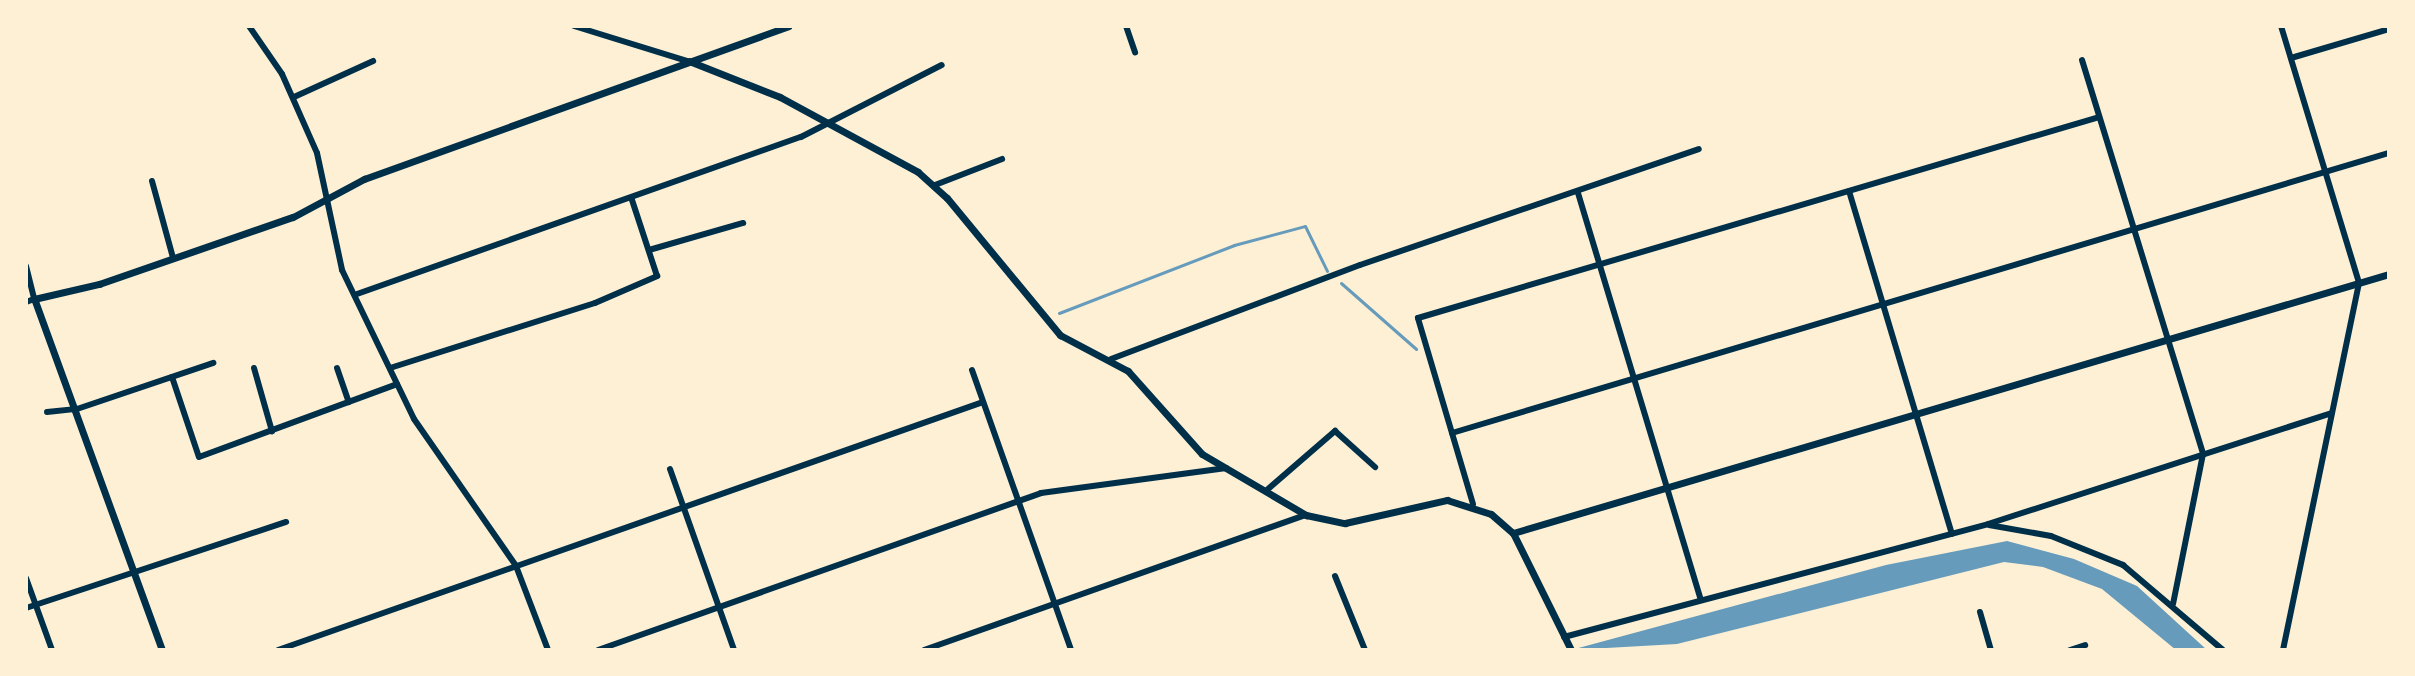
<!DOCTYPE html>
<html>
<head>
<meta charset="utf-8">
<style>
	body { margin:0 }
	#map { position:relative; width:2415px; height:676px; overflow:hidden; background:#fdf0d5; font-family:Signika,sans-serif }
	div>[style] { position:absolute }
	.water>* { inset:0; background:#669bbc }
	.stream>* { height:3px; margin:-1.5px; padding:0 1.5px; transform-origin:1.5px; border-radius:1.5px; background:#669bbc }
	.minor>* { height:6px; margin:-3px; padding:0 3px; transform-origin:3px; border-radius:3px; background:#003049 }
	.tertiary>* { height:7px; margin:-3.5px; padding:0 3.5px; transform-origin:3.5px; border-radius:3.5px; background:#003049 }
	span { translate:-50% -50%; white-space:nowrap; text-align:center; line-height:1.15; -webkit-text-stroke:6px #fdf0d5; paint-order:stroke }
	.frame { position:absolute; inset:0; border:28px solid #fdf0d5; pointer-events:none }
</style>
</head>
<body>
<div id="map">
	<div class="water">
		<div style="clip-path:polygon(2007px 541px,2074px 559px,2137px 586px,2207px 650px,2176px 650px,2102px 589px,2043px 567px,2004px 562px,1677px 644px,1571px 650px,1886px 565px)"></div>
	</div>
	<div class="stream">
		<div style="left:1341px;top:283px;width:100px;rotate:41.3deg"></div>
		<div style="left:1059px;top:313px;width:188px;rotate:-21.2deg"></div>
		<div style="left:1234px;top:245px;width:73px;rotate:-15deg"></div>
		<div style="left:1305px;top:226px;width:50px;rotate:63.9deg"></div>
	</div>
	<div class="minor">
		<div style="left:249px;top:26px;width:58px;rotate:55.5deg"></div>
		<div style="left:282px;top:74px;width:86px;rotate:66.1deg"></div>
		<div style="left:317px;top:153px;width:120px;rotate:77.9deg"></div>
		<div style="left:342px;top:270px;width:165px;rotate:64.2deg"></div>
		<div style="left:414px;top:419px;width:179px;rotate:55.2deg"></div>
		<div style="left:516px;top:566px;width:90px;rotate:69.1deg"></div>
		<div style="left:574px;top:26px;width:118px;rotate:17.2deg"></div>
		<div style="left:1126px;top:26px;width:28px;rotate:71deg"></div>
		<div style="left:2281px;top:26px;width:269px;rotate:73.1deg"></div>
		<div style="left:2359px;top:283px;width:375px;rotate:101.7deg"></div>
		<div style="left:2291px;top:58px;width:102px;rotate:-16.5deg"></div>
		<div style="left:2082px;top:60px;width:412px;rotate:72.9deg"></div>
		<div style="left:2203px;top:454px;width:153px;rotate:101.3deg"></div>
		<div style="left:294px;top:97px;width:87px;rotate:-24.5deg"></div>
		<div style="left:152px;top:181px;width:80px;rotate:74.7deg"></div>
		<div style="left:935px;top:185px;width:72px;rotate:-21.2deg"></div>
		<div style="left:1849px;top:191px;width:358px;rotate:73.3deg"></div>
		<div style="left:1578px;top:193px;width:425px;rotate:73.2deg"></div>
		<div style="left:649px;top:250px;width:98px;rotate:-16deg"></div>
		<div style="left:26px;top:266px;width:34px;rotate:76deg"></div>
		<div style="left:34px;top:299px;width:9px;rotate:159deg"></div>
		<div style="left:357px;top:294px;width:471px;rotate:-19.5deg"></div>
		<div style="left:801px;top:137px;width:158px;rotate:-27.1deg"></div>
		<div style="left:1111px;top:359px;width:266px;rotate:-20.7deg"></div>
		<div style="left:1360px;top:265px;width:358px;rotate:-18.9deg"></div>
		<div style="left:254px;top:368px;width:66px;rotate:74.1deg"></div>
		<div style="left:337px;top:368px;width:36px;rotate:71deg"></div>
		<div style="left:390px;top:368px;width:215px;rotate:-17.6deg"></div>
		<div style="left:595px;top:303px;width:68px;rotate:-23.5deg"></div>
		<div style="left:657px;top:276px;width:80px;rotate:-108.2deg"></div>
		<div style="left:972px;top:370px;width:297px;rotate:70.5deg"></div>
		<div style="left:172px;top:377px;width:84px;rotate:71.4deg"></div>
		<div style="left:199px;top:457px;width:211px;rotate:-20.2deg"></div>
		<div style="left:47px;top:412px;width:30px;rotate:-6deg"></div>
		<div style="left:77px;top:409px;width:144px;rotate:-18.7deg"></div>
		<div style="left:1452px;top:433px;width:978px;rotate:-16.64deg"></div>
		<div style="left:670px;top:469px;width:192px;rotate:70.5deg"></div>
		<div style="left:1268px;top:489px;width:89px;rotate:-40.9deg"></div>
		<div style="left:1335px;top:431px;width:54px;rotate:42deg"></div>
		<div style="left:1473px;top:504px;width:194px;rotate:-106.5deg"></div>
		<div style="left:1418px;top:318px;width:710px;rotate:-16.44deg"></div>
		<div style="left:1989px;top:525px;width:63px;rotate:10.1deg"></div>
		<div style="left:2051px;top:536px;width:78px;rotate:21.9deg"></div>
		<div style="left:2123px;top:565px;width:131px;rotate:40.4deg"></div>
		<div style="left:1335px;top:576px;width:80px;rotate:67.9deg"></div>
		<div style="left:26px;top:578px;width:77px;rotate:70.1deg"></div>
		<div style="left:26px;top:608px;width:274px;rotate:-18.3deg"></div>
		<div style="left:1980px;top:612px;width:40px;rotate:74deg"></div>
		<div style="left:1564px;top:637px;width:439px;rotate:-14.9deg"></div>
		<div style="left:1988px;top:524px;width:361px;rotate:-17.9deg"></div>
		<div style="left:278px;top:650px;width:747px;rotate:-19.38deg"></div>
		<div style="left:598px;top:650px;width:470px;rotate:-19.5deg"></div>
		<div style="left:1041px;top:493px;width:187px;rotate:-7.7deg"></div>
		<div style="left:924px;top:650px;width:405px;rotate:-19.5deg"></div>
		<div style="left:2070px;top:650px;width:16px;rotate:-18deg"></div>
	</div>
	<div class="tertiary">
		<div style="left:689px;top:61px;width:98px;rotate:21.6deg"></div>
		<div style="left:780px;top:97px;width:157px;rotate:28.5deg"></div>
		<div style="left:918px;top:172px;width:39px;rotate:42deg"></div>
		<div style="left:947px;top:198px;width:178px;rotate:50.5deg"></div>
		<div style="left:1060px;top:335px;width:77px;rotate:27.9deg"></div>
		<div style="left:1128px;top:371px;width:111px;rotate:48.3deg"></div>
		<div style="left:1202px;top:454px;width:121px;rotate:30.4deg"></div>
		<div style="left:1306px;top:515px;width:40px;rotate:12deg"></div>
		<div style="left:1345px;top:523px;width:105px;rotate:-12.7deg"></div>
		<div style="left:1447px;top:500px;width:46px;rotate:17.7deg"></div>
		<div style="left:1491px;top:514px;width:29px;rotate:41deg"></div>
		<div style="left:1513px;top:533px;width:131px;rotate:63.6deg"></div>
		<div style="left:1513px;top:533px;width:913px;rotate:-16.47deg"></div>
		<div style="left:162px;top:650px;width:374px;rotate:-110deg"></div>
		<div style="left:34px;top:299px;width:67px;rotate:-13deg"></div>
		<div style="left:99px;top:284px;width:205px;rotate:-19.1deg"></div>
		<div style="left:293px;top:217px;width:81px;rotate:-28.2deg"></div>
		<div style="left:364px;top:179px;width:451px;rotate:-19.8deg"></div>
	</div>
	<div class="frame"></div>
</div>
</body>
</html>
